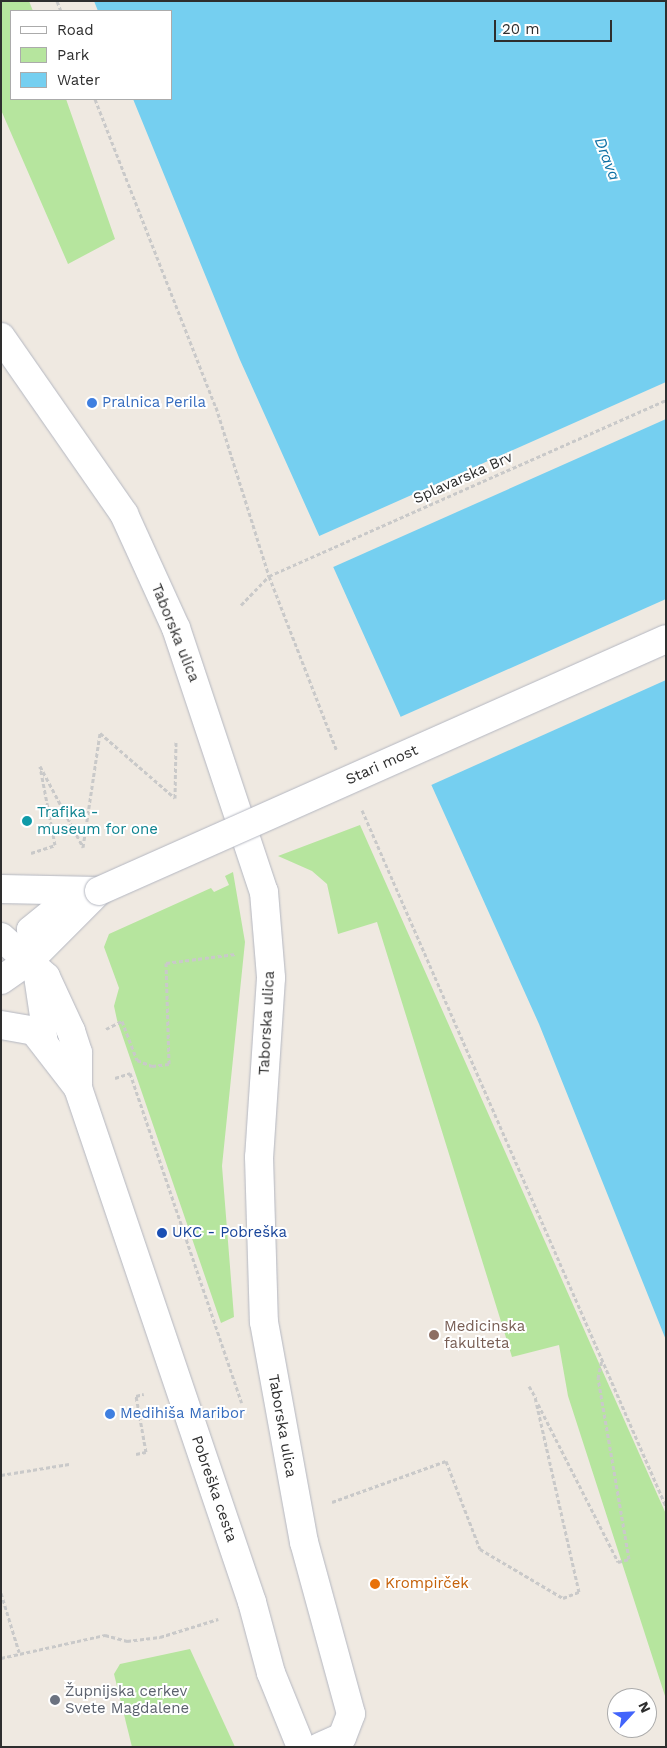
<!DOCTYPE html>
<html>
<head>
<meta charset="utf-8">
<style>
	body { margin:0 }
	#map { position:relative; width:667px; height:1748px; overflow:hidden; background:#efe9e1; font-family:"Work Sans",sans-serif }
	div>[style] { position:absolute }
	.green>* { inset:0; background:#b6e59e }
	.water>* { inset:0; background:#75cff0 }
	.pier>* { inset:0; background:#efe9e1 }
	.path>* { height:3px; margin-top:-1.5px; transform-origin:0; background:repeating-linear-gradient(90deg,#c9c9c9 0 4px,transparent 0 6.5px) }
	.roads { filter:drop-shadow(0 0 1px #b4b7c1) drop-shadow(0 0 1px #b4b7c1) }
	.service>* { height:24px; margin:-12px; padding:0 12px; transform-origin:12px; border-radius:12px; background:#fff }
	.minor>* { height:28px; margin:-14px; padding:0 14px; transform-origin:14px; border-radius:14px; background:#fff }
	.tertiary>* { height:28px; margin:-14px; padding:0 14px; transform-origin:14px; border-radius:14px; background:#fff }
	.bridges { filter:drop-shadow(0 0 1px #b4b7c1) drop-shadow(0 0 1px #b4b7c1) }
	.tertiary-bridge>* { height:28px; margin:-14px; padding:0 14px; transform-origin:14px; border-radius:14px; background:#fff }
	.dots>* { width:14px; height:14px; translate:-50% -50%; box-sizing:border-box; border:2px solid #fff; border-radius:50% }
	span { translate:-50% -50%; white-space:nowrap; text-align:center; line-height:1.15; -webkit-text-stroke:4px #fff; paint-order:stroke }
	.shop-label { font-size:15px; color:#366cbe }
	.left { translate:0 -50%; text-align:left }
	.street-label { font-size:15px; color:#2e2e2e }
	.culture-label { font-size:15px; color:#0d838f }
	.transit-label { font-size:15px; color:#164399 }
	.education-label { font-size:15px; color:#785e54 }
	.food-label { font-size:15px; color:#c56008 }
	.worship-label { font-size:15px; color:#5b616d }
	.water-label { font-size:16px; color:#0d6fa3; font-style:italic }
	.frame { position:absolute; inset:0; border:2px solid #2e2e2e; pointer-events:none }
	.legend { position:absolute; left:10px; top:10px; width:162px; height:90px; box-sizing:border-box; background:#fff; border:1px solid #ababab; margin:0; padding:6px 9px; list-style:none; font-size:15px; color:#2e2e2e }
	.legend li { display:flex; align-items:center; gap:10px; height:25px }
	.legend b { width:25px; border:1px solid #ababab }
	.north { position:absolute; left:607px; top:1688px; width:50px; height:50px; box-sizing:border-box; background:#fff; border:1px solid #ababab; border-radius:50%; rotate:65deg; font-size:14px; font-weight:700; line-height:20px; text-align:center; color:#2e2e2e }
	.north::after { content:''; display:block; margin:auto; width:18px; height:22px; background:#4264fb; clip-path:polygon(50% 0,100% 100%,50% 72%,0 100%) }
	.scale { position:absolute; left:494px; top:20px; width:118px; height:22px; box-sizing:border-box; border:2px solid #2e2e2e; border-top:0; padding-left:6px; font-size:15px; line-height:18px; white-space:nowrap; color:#2e2e2e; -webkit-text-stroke:4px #fff; paint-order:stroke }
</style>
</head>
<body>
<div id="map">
	<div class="green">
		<div style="clip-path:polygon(1px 1px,29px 1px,33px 11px,11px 11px,11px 99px,66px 99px,115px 239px,68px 264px,1px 110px)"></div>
		<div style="clip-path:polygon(360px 825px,666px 1514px,666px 1699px,568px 1396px,559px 1345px,512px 1357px,377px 922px,338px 934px,327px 884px,312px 871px,278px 856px)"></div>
		<div style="clip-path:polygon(233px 872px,245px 942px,222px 1166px,234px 1317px,221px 1323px,117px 1020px,114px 1006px,119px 988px,104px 947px,109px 934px,211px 888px,214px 892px,229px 885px,225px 876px)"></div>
		<div style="clip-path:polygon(190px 1649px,235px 1747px,132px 1747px,114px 1674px,120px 1664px)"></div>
	</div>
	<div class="water">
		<div style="clip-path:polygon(94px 1px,666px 1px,666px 1340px,539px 1024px,240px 360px,133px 99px,171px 99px,171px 11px,98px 11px)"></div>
	</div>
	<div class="pier">
		<div style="clip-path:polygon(666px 382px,666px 419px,331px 568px,317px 537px)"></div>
		<div style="clip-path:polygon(666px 599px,666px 680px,429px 786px,398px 718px)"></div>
	</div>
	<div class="path">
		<div style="left:57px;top:1px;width:11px;rotate:68deg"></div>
		<div style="left:95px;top:99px;width:331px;rotate:68.6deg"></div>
		<div style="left:216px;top:407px;width:177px;rotate:72.6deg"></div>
		<div style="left:269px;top:576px;width:186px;rotate:68.8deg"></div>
		<div style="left:241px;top:605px;width:40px;rotate:-46deg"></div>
		<div style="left:269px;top:576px;width:434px;rotate:-23.9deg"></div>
		<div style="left:362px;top:810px;width:759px;rotate:66.41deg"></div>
		<div style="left:31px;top:853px;width:25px;rotate:-18deg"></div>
		<div style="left:55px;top:845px;width:80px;rotate:-100.8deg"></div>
		<div style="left:40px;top:766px;width:92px;rotate:62deg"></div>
		<div style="left:83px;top:847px;width:115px;rotate:-81.5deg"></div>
		<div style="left:100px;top:733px;width:99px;rotate:40.9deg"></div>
		<div style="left:175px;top:798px;width:56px;rotate:-89deg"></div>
		<div style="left:106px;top:1029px;width:18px;rotate:-27deg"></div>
		<div style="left:122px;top:1021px;width:42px;rotate:69deg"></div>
		<div style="left:137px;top:1060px;width:16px;rotate:22deg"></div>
		<div style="left:152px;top:1066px;width:17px;rotate:-7deg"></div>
		<div style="left:169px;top:1064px;width:101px;rotate:-91.7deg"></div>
		<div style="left:166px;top:963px;width:70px;rotate:-7.4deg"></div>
		<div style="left:115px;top:1078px;width:16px;rotate:-18deg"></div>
		<div style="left:130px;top:1073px;width:348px;rotate:71.3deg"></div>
		<div style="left:529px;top:1386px;width:14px;rotate:60deg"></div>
		<div style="left:538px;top:1404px;width:177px;rotate:63.1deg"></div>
		<div style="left:618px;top:1562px;width:11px;rotate:-15deg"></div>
		<div style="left:629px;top:1559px;width:184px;rotate:-99.7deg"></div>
		<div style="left:598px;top:1378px;width:19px;rotate:-78deg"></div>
		<div style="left:136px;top:1454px;width:10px;rotate:-11deg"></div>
		<div style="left:146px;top:1452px;width:57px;rotate:-100.1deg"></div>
		<div style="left:136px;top:1396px;width:8px;rotate:-14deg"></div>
		<div style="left:1px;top:1475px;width:69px;rotate:-9.2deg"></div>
		<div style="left:332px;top:1502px;width:121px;rotate:-19.8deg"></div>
		<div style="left:446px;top:1461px;width:94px;rotate:68.9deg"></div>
		<div style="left:480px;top:1549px;width:96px;rotate:30.6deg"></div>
		<div style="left:563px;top:1598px;width:17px;rotate:-21deg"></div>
		<div style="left:579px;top:1592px;width:200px;rotate:-102.7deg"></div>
		<div style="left:1px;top:1593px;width:62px;rotate:73deg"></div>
		<div style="left:1px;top:1658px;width:107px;rotate:-12.5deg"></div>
		<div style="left:105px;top:1635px;width:23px;rotate:15deg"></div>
		<div style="left:127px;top:1641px;width:33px;rotate:-7deg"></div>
		<div style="left:160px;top:1637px;width:61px;rotate:-17.2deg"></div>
	</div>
	<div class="roads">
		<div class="service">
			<div style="left:46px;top:1043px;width:115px;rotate:-98.5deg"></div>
			<div style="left:29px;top:929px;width:38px;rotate:-39deg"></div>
			<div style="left:59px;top:905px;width:36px;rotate:-19deg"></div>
		</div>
		<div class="minor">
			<div style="left:1px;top:337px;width:216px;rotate:55.2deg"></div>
			<div style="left:124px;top:514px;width:125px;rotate:65.5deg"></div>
			<div style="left:176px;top:628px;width:278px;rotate:71.6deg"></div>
			<div style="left:264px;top:892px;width:86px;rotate:85.3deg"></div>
			<div style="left:271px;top:978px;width:179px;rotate:93.8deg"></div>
			<div style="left:259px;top:1157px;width:165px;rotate:88.3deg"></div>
			<div style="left:264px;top:1322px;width:224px;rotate:79.7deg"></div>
			<div style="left:304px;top:1542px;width:178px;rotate:74.7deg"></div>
			<div style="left:351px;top:1714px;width:25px;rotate:111deg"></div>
			<div style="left:342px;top:1737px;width:24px;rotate:156deg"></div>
		</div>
		<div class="tertiary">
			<div style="left:1px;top:889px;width:98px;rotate:1.2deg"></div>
			<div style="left:1px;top:937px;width:60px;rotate:41.6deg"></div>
			<div style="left:46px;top:977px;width:60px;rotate:65.2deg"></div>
			<div style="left:71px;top:1031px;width:23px;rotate:72deg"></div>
			<div style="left:78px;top:1053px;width:35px;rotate:90deg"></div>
			<div style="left:78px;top:1088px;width:543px;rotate:71.3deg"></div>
			<div style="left:252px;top:1602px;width:73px;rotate:75deg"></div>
			<div style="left:271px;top:1673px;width:80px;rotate:67.9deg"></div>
			<div style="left:1px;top:980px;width:35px;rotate:-35deg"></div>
			<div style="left:30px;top:960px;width:98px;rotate:-45deg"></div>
			<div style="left:1px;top:1025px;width:34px;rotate:10deg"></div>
			<div style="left:34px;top:1031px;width:72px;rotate:52.3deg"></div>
		</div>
	</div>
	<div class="bridges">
		<div class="tertiary-bridge">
			<div style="left:99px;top:891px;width:620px;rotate:-23.96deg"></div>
		</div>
	</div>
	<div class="dots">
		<div style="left:92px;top:403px;background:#3f7fe0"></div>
		<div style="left:27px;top:821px;background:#0f9aa8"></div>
		<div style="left:162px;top:1233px;background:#1a4fb4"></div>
		<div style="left:434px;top:1335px;background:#8d6e63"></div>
		<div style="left:110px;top:1414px;background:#3f7fe0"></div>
		<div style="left:375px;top:1584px;background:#e8710a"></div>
		<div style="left:55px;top:1700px;background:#6b7280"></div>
	</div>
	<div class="shop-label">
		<span class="left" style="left:102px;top:403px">Pralnica Perila</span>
		<span class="left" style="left:120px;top:1414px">Medihiša Maribor</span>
	</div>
	<div class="street-label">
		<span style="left:463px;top:478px;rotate:-24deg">Splavarska Brv</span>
		<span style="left:175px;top:633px;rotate:68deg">Taborska ulica</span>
		<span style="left:382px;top:765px;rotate:-24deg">Stari most</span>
		<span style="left:267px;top:1023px;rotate:-87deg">Taborska ulica</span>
		<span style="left:282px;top:1426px;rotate:80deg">Taborska ulica</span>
		<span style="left:214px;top:1489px;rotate:71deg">Pobreška cesta</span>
	</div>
	<div class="culture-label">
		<span class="left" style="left:37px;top:821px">Trafika -<br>museum for one</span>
	</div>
	<div class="transit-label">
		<span class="left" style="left:172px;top:1233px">UKC - Pobreška</span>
	</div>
	<div class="education-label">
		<span class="left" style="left:444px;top:1335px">Medicinska<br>fakulteta</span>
	</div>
	<div class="food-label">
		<span class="left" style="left:385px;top:1584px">Krompirček</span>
	</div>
	<div class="worship-label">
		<span class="left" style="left:65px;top:1700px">Župnijska cerkev<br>Svete Magdalene</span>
	</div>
	<div class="water-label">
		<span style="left:607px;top:159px;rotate:69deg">Drava</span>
	</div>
	<div class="frame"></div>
	<ul class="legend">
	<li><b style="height:6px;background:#fff"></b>Road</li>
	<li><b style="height:14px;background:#b6e59e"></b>Park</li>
	<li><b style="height:14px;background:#75cff0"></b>Water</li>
	</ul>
	<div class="north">N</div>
	<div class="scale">20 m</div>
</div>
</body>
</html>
